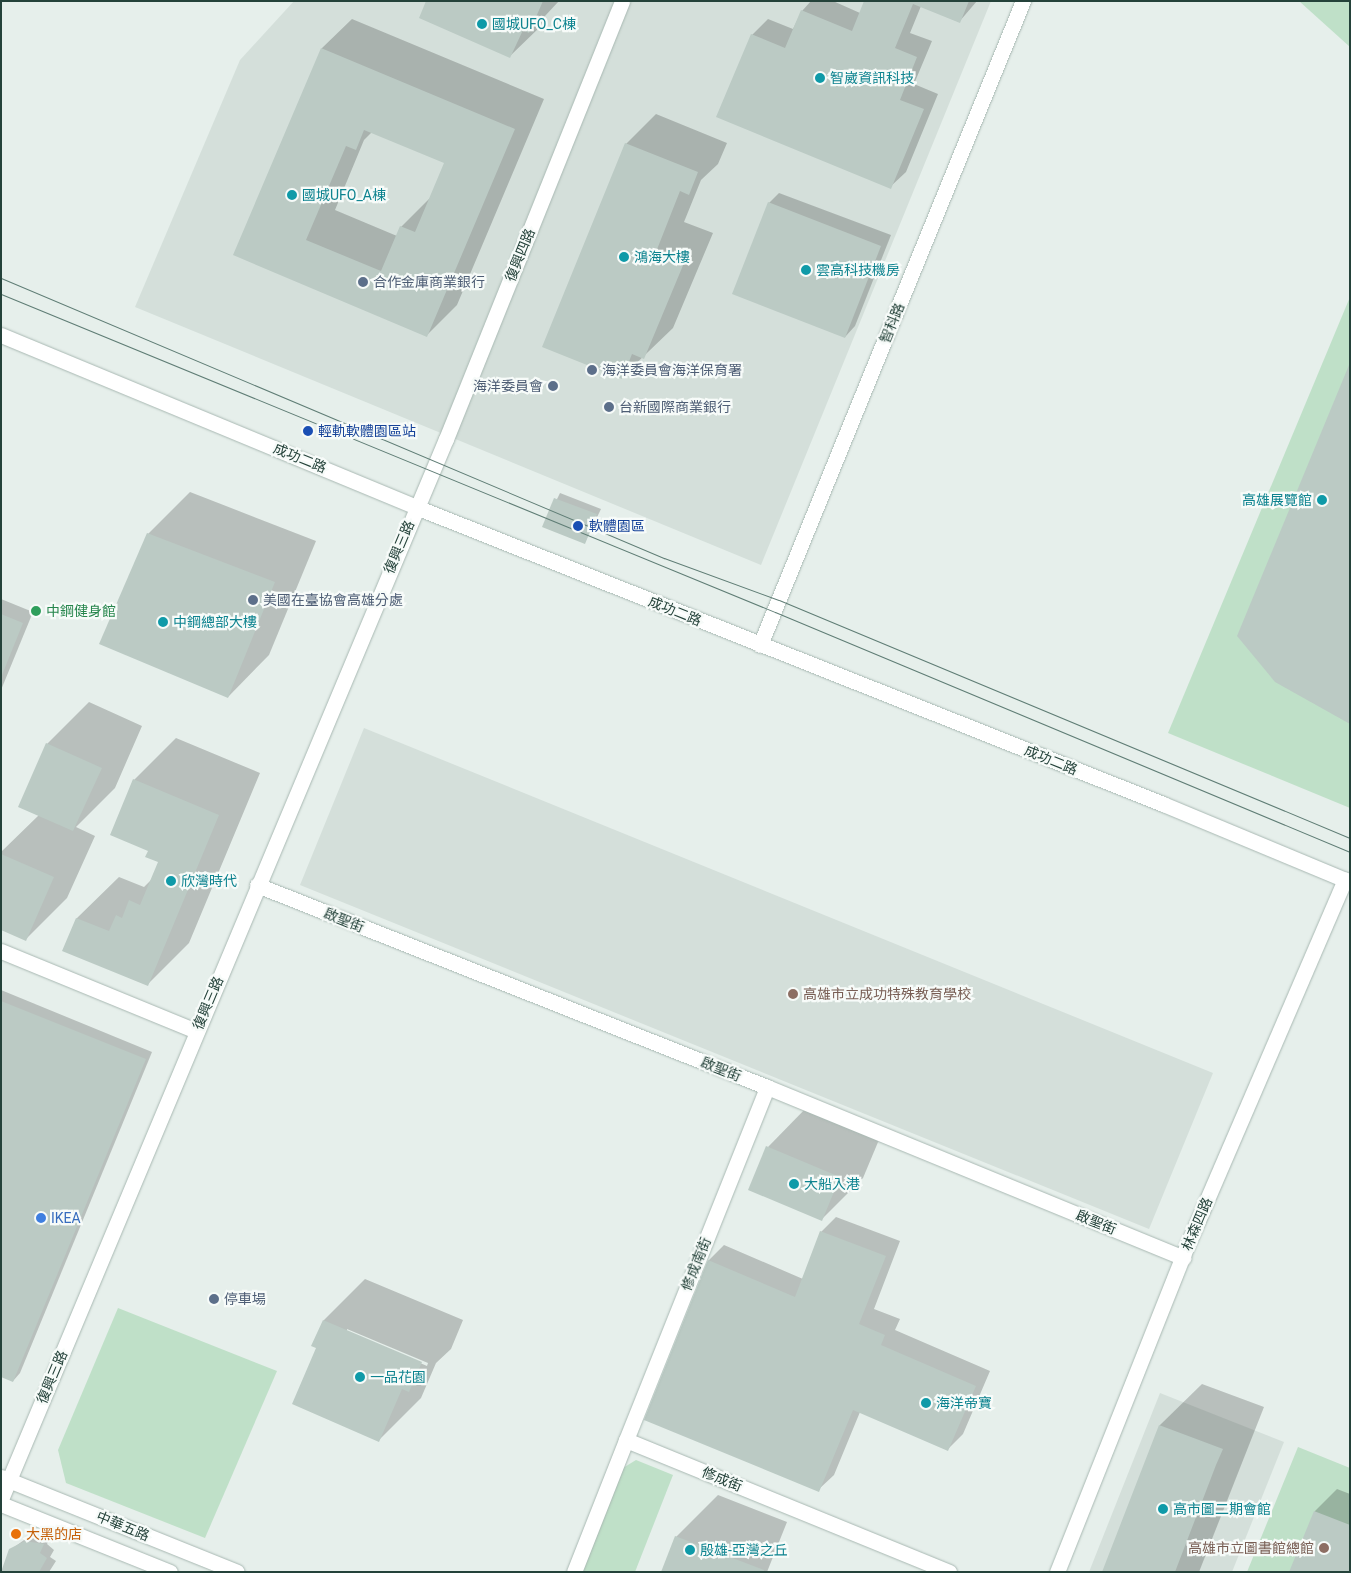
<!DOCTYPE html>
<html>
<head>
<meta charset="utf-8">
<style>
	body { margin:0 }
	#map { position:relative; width:1351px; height:1573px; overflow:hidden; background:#e6efeb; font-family:Roboto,"Noto Sans TC",sans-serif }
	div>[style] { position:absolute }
	.built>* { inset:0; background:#d4dfda }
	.green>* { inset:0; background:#bfe0c8 }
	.shadow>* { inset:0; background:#0003 }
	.building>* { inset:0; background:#bbcac4 }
	.roads { filter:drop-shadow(0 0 1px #a8b8b2) drop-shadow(0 0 1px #a8b8b2) }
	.street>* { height:15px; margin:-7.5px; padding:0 7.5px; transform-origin:7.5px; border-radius:7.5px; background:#fff }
	.secondary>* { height:15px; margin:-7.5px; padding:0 7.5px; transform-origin:7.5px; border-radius:7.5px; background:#fff }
	.tram>* { height:1px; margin:-0.5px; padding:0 0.5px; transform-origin:0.5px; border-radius:0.5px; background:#5f7d75 }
	.dots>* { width:14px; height:14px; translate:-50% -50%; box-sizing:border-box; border:2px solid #f7fbf9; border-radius:50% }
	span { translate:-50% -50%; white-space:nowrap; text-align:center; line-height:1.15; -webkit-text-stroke:4.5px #f7fbf9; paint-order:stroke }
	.culture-label { font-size:14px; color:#0d838f }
	.left { translate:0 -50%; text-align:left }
	.right { translate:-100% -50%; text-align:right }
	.street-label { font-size:14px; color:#24423a }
	.service-label { font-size:14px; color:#4e5e75 }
	.transit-label { font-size:14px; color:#164399 }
	.leisure-label { font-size:14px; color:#27864d }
	.education-label { font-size:14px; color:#785e54 }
	.shop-label { font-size:14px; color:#366cbe }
	.food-label { font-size:14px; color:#c56008 }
	.frame { position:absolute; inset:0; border:2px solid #24423a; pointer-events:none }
</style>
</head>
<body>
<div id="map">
	<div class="built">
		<div style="clip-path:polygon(294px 1px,991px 1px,761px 565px,135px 307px,240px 60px)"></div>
		<div style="clip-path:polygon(364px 728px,1213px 1073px,1149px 1229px,300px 885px)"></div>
		<div style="clip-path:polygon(1160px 1393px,1284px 1442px,1232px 1572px,1089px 1572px)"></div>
	</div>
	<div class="green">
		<div style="clip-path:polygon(1299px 1px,1350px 1px,1350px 47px)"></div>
		<div style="clip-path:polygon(1350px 297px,1350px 808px,1168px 733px)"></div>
		<div style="clip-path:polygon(118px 1308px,277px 1371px,205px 1538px,66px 1483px,58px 1450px)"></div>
		<div style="clip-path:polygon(1298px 1447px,1350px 1468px,1350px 1572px,1247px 1572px)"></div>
		<div style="clip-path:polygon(636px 1460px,673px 1475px,635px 1572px,582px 1572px,623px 1468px)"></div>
	</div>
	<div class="shadow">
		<div style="clip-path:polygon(427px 1px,559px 1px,545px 16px,540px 27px,510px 56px)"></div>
		<div style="clip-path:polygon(811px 1px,833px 1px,860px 13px,865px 1px,977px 1px,959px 22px,921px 6px,910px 33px,932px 41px,914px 84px,938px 94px,906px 172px,890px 187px,752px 35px,768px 19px,793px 29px,802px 11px)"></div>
		<div style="clip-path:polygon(evenodd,352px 19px,544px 99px,457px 305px,427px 335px,235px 254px,322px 48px,352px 19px,372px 132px,446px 163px,431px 197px,401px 227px,397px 236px,335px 210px,364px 140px,372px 132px)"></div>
		<div style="clip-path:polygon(656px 114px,727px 143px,718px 164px,701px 180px,684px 222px,713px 233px,673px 328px,622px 377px,626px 144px)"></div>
		<div style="clip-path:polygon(779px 193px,891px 235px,855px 326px,845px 337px,769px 203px)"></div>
		<div style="clip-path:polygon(190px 492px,316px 541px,269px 655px,228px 697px,148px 534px)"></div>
		<div style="clip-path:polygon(560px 493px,601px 509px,585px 542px,544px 526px)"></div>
		<div style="clip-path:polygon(1px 599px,33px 612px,1px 690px)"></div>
		<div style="clip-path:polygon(89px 702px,142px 726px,115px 788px,76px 827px,95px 836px,67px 898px,26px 939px,1px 928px,1px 852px,39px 815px,47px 744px)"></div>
		<div style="clip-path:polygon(176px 738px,260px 773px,189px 943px,147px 985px,64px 950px,77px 918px,119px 877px,144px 887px,153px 878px,160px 862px,150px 850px,134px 780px)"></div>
		<div style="clip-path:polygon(1px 990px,152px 1052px,20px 1373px,13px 1381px,1px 1376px)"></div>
		<div style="clip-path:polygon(809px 1105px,881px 1135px,863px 1178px,822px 1219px,768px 1147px)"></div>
		<div style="clip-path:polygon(836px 1217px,900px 1241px,874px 1309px,900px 1319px,895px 1330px,990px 1371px,963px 1434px,948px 1449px,860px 1412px,834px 1475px,818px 1490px,646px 1419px,709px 1260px,724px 1245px,803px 1279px,821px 1232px)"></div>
		<div style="clip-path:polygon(evenodd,365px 1279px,463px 1320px,451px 1349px,436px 1363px,421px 1398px,379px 1440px,318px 1347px,324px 1320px,365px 1279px,347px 1329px,428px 1363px,427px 1366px,347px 1331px,347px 1329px)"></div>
		<div style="clip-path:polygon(1202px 1384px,1264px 1407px,1199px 1572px,1103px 1572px,1160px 1425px)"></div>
		<div style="clip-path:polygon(1337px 1489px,1350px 1494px,1350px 1572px,1290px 1572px,1315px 1511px)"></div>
		<div style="clip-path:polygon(718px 1495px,787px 1522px,767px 1572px,663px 1572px,676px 1537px)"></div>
		<div style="clip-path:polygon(34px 1533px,51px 1536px,47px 1544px,54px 1550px,50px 1557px,56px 1561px,49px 1572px,2px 1572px,10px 1550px)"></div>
	</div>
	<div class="building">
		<div style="clip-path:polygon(426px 1px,543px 1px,529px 33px,523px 30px,510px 58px,419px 18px)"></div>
		<div style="clip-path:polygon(864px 1px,969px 1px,960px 23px,913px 4px,895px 48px,917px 57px,900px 100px,924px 109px,891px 189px,716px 117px,751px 34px,785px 48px,801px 10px,852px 31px)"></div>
		<div style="clip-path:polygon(evenodd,321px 48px,515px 129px,427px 337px,233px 255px,321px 48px,364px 130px,444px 163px,415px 232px,400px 226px,381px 271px,306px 240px,346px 146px,356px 150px,364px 130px)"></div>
		<div style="clip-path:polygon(625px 143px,698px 172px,689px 195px,680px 191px,656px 252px,684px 263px,644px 359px,632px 354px,622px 379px,542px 347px)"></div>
		<div style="clip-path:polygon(768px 202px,881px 246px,845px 338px,732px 294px)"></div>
		<div style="clip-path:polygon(1349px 365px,1350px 365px,1350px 724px,1275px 682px,1237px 636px)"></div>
		<div style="clip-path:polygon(554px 498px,597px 514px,585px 544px,542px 527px)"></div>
		<div style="clip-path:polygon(147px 533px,275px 582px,228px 698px,99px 644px)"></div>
		<div style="clip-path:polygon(1px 614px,23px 623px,2px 675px,1px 675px)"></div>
		<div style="clip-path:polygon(46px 743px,102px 768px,73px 831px,18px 807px)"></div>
		<div style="clip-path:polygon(133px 779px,219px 815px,148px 986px,62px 951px,76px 918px,109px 931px,116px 915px,122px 918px,129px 900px,140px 905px,158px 862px,145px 857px,148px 851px,110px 835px)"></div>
		<div style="clip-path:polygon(1px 854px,54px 877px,26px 941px,1px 930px)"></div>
		<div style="clip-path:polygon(1px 1001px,146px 1059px,13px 1382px,1px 1377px)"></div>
		<div style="clip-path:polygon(766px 1146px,840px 1177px,822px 1221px,748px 1190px)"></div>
		<div style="clip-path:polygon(820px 1231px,886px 1256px,859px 1324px,885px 1335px,881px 1345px,976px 1386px,948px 1451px,853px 1410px,819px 1492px,644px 1420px,708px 1260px,795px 1297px)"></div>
		<div style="clip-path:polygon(323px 1320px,422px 1362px,409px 1392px,402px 1389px,379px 1442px,292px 1404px,316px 1348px,311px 1346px)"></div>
		<div style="clip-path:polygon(1159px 1425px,1223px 1449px,1216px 1465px,1175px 1572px,1102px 1572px)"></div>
		<div style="clip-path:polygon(1314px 1511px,1350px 1525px,1350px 1572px,1289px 1572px)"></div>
		<div style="clip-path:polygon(675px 1536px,764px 1570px,764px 1572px,661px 1572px)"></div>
		<div style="clip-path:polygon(25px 1541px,44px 1544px,40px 1553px,47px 1558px,39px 1572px,1px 1572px,9px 1549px)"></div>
	</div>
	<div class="roads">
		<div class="street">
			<div style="left:760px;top:645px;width:696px;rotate:-67.79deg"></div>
			<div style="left:257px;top:885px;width:549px;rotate:21.61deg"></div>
			<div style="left:767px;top:1087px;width:450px;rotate:22.3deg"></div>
			<div style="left:1px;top:951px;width:211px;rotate:22.3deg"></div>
			<div style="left:626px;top:1440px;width:380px;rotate:-68.2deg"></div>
			<div style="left:574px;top:1572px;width:142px;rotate:-68.5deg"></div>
			<div style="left:626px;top:1440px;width:349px;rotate:22.2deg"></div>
			<div style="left:1057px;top:1572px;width:351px;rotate:-68.3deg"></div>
			<div style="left:1187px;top:1246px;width:399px;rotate:-66.7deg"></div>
		</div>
		<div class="secondary">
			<div style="left:1px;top:335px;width:449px;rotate:22.5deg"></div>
			<div style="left:416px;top:507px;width:804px;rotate:21.68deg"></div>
			<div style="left:1163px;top:804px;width:203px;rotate:22.6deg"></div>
			<div style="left:1px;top:1477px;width:254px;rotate:21.9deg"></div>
			<div style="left:1px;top:1499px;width:1150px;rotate:-67.23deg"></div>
			<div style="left:446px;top:439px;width:472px;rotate:-68.1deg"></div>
			<div style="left:1px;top:1504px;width:182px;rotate:21.9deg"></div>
		</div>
	</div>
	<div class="tram">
		<div style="left:1px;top:278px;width:720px;rotate:22.9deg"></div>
		<div style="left:664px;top:558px;width:122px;rotate:20.1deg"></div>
		<div style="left:779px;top:600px;width:619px;rotate:22.63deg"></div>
		<div style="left:1px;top:294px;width:837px;rotate:22.34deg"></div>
		<div style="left:775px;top:612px;width:623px;rotate:22.66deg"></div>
	</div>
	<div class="dots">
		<div style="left:482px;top:24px;background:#0f9aa8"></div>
		<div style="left:820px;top:78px;background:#0f9aa8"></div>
		<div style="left:292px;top:195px;background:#0f9aa8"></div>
		<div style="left:624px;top:257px;background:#0f9aa8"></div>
		<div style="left:806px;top:270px;background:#0f9aa8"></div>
		<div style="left:363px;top:282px;background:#5c6f8a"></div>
		<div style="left:592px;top:370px;background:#5c6f8a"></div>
		<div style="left:553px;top:386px;background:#5c6f8a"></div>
		<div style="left:609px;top:407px;background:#5c6f8a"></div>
		<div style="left:308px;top:431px;background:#1a4fb4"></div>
		<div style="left:1322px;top:500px;background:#0f9aa8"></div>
		<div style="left:578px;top:526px;background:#1a4fb4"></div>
		<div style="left:253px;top:600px;background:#5c6f8a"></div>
		<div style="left:36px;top:611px;background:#2e9e5b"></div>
		<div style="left:163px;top:622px;background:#0f9aa8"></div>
		<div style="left:171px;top:881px;background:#0f9aa8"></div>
		<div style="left:793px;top:994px;background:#8d6e63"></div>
		<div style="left:794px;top:1184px;background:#0f9aa8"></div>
		<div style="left:41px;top:1218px;background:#3f7fe0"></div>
		<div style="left:214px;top:1299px;background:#5c6f8a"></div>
		<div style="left:360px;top:1377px;background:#0f9aa8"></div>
		<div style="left:926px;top:1403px;background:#0f9aa8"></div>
		<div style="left:1163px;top:1509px;background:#0f9aa8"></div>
		<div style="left:16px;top:1534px;background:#e8710a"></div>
		<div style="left:1324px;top:1548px;background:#8d6e63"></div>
		<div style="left:690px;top:1550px;background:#0f9aa8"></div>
	</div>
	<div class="culture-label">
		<span class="left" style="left:492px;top:24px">國城UFO_C棟</span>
		<span class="left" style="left:830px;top:78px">智崴資訊科技</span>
		<span class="left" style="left:302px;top:195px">國城UFO_A棟</span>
		<span class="left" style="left:634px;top:257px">鴻海大樓</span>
		<span class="left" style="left:816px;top:270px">雲高科技機房</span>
		<span class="right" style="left:1312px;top:500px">高雄展覽館</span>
		<span class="left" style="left:173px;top:622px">中鋼總部大樓</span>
		<span class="left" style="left:181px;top:881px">欣灣時代</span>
		<span class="left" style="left:804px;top:1184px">大船入港</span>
		<span class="left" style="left:370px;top:1377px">一品花園</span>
		<span class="left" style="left:936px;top:1403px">海洋帝寶</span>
		<span class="left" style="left:1173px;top:1509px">高市圖二期會館</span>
		<span class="left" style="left:700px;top:1550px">殷雄-亞灣之丘</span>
	</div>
	<div class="street-label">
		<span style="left:520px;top:255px;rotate:-68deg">復興四路</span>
		<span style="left:892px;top:323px;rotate:-68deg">智科路</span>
		<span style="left:300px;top:458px;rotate:22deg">成功二路</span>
		<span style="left:399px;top:547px;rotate:-67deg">復興三路</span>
		<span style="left:675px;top:611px;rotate:22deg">成功二路</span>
		<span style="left:1051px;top:760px;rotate:22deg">成功二路</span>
		<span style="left:344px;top:920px;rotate:22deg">啟聖街</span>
		<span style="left:208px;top:1003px;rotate:-67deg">復興三路</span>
		<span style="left:721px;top:1069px;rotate:22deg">啟聖街</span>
		<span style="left:1096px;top:1222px;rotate:22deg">啟聖街</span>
		<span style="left:1197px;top:1224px;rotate:-67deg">林森四路</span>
		<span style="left:696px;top:1264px;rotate:-68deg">修成南街</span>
		<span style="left:52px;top:1377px;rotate:-67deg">復興三路</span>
		<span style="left:722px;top:1479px;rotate:22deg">修成街</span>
		<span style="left:123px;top:1526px;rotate:22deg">中華五路</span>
	</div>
	<div class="service-label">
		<span class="left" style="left:373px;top:282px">合作金庫商業銀行</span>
		<span class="left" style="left:602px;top:370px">海洋委員會海洋保育署</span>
		<span class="right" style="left:543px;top:386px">海洋委員會</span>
		<span class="left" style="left:619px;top:407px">台新國際商業銀行</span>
		<span class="left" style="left:263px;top:600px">美國在臺協會高雄分處</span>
		<span class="left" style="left:224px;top:1299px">停車場</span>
	</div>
	<div class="transit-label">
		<span class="left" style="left:318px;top:431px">輕軌軟體園區站</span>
		<span class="left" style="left:589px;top:526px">軟體園區</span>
	</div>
	<div class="leisure-label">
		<span class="left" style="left:46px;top:611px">中鋼健身館</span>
	</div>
	<div class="education-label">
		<span class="left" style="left:803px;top:994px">高雄市立成功特殊教育學校</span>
		<span class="right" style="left:1314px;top:1548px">高雄市立圖書館總館</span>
	</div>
	<div class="shop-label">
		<span class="left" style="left:51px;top:1218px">IKEA</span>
	</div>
	<div class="food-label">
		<span class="left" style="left:26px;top:1534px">大黑的店</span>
	</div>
	<div class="frame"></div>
</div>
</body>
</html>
